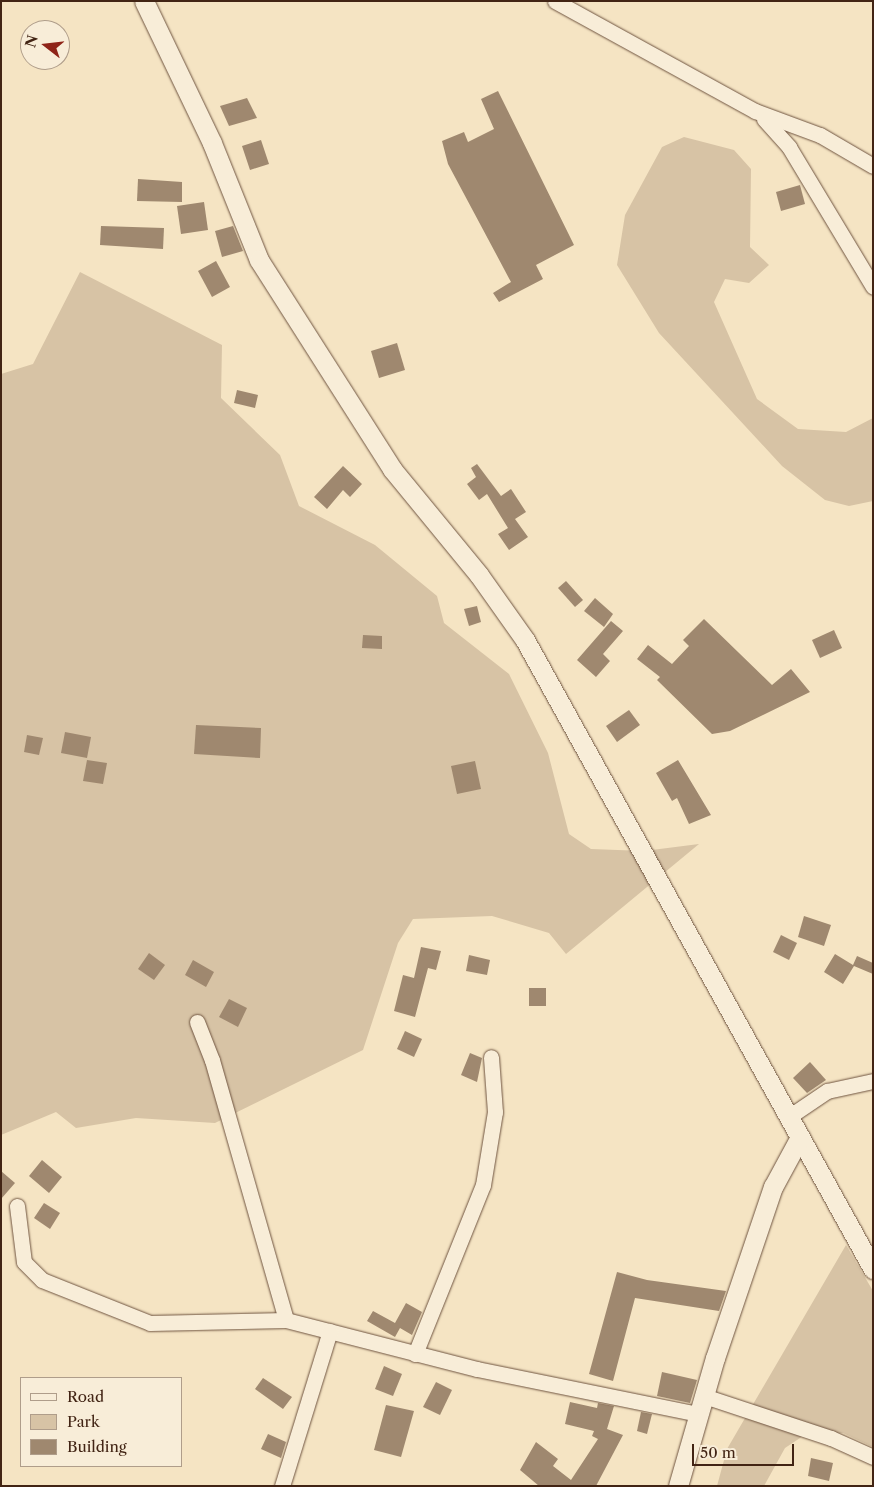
<!DOCTYPE html>
<html>
<head>
<meta charset="utf-8">
<style>
	body { margin:0 }
	#map { position:relative; width:874px; height:1487px; overflow:hidden; background:#f5e4c3; font-family:"Libre Caslon Text",serif }
	div>[style] { position:absolute }
	.green>* { inset:0; background:#d7c3a5 }
	.building>* { inset:0; background:#9f886f }
	.roads { filter:drop-shadow(0 0 1px #6f5440) drop-shadow(0 0 1px #6f5440) }
	.minor>* { height:15px; margin:-7.5px; padding:0 7.5px; transform-origin:7.5px; border-radius:7.5px; background:#f8edd8 }
	.tertiary>* { height:19px; margin:-9.5px; padding:0 9.5px; transform-origin:9.5px; border-radius:9.5px; background:#f8edd8 }
	span { translate:-50% -50%; white-space:nowrap; text-align:center; line-height:1.15; -webkit-text-stroke:5px #f8edd8; paint-order:stroke }
	.frame { position:absolute; inset:0; border:2px solid #422414; pointer-events:none }
	.legend { position:absolute; left:20px; top:1377px; width:162px; height:90px; box-sizing:border-box; background:#f8edd8; border:1px solid #af9d8a; margin:0; padding:6px 9px; list-style:none; font-size:15px; color:#422414 }
	.legend li { display:flex; align-items:center; gap:10px; height:25px }
	.legend b { width:25px; border:1px solid #af9d8a }
	.north { position:absolute; left:20px; top:20px; width:50px; height:50px; box-sizing:border-box; background:#f8edd8; border:1px solid #af9d8a; border-radius:50%; rotate:286deg; font-size:14px; font-weight:700; line-height:20px; text-align:center; color:#422414 }
	.north::after { content:''; display:block; margin:auto; width:18px; height:22px; background:#8f2418; clip-path:polygon(50% 0,100% 100%,50% 72%,0 100%) }
	.scale { position:absolute; left:692px; top:1444px; width:102px; height:22px; box-sizing:border-box; border:2px solid #422414; border-top:0; padding-left:6px; font-size:15px; line-height:18px; white-space:nowrap; color:#422414; -webkit-text-stroke:4px #f8edd8; paint-order:stroke }
</style>
</head>
<body>
<div id="map">
	<div class="green">
		<div style="clip-path:polygon(684px 137px,734px 150px,751px 169px,750px 247px,769px 265px,749px 283px,725px 279px,714px 302px,757px 399px,798px 429px,846px 432px,873px 418px,873px 501px,849px 506px,825px 500px,782px 466px,659px 333px,617px 265px,625px 215px,662px 147px)"></div>
		<div style="clip-path:polygon(80px 272px,222px 345px,221px 398px,280px 455px,299px 506px,375px 545px,437px 596px,444px 623px,509px 674px,548px 753px,569px 834px,591px 849px,644px 851px,699px 844px,566px 954px,549px 933px,492px 916px,413px 919px,398px 943px,363px 1050px,215px 1123px,136px 1118px,76px 1128px,56px 1112px,1px 1135px,1px 374px,33px 364px)"></div>
		<div style="clip-path:polygon(846px 1245px,873px 1291px,873px 1447px,843px 1433px,803px 1436px,785px 1448px,764px 1486px,717px 1486px,727px 1449px)"></div>
	</div>
	<div class="building">
		<div style="clip-path:polygon(498px 91px,574px 245px,536px 265px,543px 279px,499px 302px,493px 293px,511px 282px,448px 164px,442px 141px,464px 132px,468px 142px,494px 129px,481px 99px)"></div>
		<div style="clip-path:polygon(247px 98px,257px 118px,229px 126px,220px 106px)"></div>
		<div style="clip-path:polygon(261px 140px,269px 164px,250px 170px,242px 146px)"></div>
		<div style="clip-path:polygon(138px 179px,182px 182px,182px 202px,137px 201px)"></div>
		<div style="clip-path:polygon(800px 185px,805px 204px,781px 211px,776px 192px)"></div>
		<div style="clip-path:polygon(204px 202px,208px 230px,181px 234px,177px 206px)"></div>
		<div style="clip-path:polygon(101px 226px,164px 228px,163px 249px,100px 245px)"></div>
		<div style="clip-path:polygon(233px 226px,243px 251px,222px 257px,215px 231px)"></div>
		<div style="clip-path:polygon(216px 261px,230px 287px,212px 297px,198px 271px)"></div>
		<div style="clip-path:polygon(397px 343px,405px 370px,379px 378px,371px 351px)"></div>
		<div style="clip-path:polygon(237px 390px,258px 395px,255px 408px,234px 403px)"></div>
		<div style="clip-path:polygon(477px 464px,501px 496px,511px 489px,526px 512px,515px 519px,528px 537px,509px 550px,498px 534px,508px 528px,487px 494px,479px 500px,467px 484px,476px 477px,471px 468px)"></div>
		<div style="clip-path:polygon(343px 466px,362px 484px,350px 497px,343px 490px,327px 509px,314px 497px)"></div>
		<div style="clip-path:polygon(566px 581px,583px 600px,575px 607px,558px 588px)"></div>
		<div style="clip-path:polygon(595px 598px,613px 614px,604px 627px,584px 611px)"></div>
		<div style="clip-path:polygon(477px 606px,481px 622px,469px 626px,464px 609px)"></div>
		<div style="clip-path:polygon(704px 619px,772px 685px,791px 669px,810px 692px,730px 731px,712px 734px,657px 680px,660px 677px,637px 659px,648px 645px,672px 664px,689px 646px,683px 640px)"></div>
		<div style="clip-path:polygon(611px 621px,623px 631px,603px 654px,610px 661px,596px 677px,577px 660px)"></div>
		<div style="clip-path:polygon(834px 630px,842px 648px,820px 658px,812px 640px)"></div>
		<div style="clip-path:polygon(363px 635px,382px 636px,382px 649px,362px 648px)"></div>
		<div style="clip-path:polygon(629px 710px,640px 725px,617px 742px,606px 726px)"></div>
		<div style="clip-path:polygon(196px 725px,261px 728px,260px 758px,194px 754px)"></div>
		<div style="clip-path:polygon(65px 732px,91px 737px,87px 758px,61px 753px)"></div>
		<div style="clip-path:polygon(27px 735px,43px 738px,39px 755px,24px 752px)"></div>
		<div style="clip-path:polygon(87px 760px,107px 763px,103px 784px,83px 781px)"></div>
		<div style="clip-path:polygon(678px 760px,711px 815px,689px 824px,677px 798px,672px 801px,656px 773px)"></div>
		<div style="clip-path:polygon(475px 761px,481px 789px,457px 794px,451px 766px)"></div>
		<div style="clip-path:polygon(804px 916px,831px 925px,824px 946px,798px 937px)"></div>
		<div style="clip-path:polygon(781px 935px,797px 943px,789px 960px,773px 952px)"></div>
		<div style="clip-path:polygon(421px 947px,441px 951px,436px 970px,428px 968px,415px 1017px,394px 1011px,403px 975px,414px 978px)"></div>
		<div style="clip-path:polygon(149px 953px,165px 965px,154px 980px,138px 969px)"></div>
		<div style="clip-path:polygon(835px 954px,853px 965px,857px 956px,873px 963px,873px 974px,854px 966px,843px 984px,824px 972px)"></div>
		<div style="clip-path:polygon(469px 955px,490px 960px,487px 975px,466px 971px)"></div>
		<div style="clip-path:polygon(193px 960px,214px 972px,206px 987px,185px 975px)"></div>
		<div style="clip-path:polygon(529px 988px,546px 988px,546px 1006px,529px 1006px)"></div>
		<div style="clip-path:polygon(229px 999px,247px 1008px,238px 1027px,219px 1017px)"></div>
		<div style="clip-path:polygon(405px 1031px,422px 1039px,414px 1057px,397px 1049px)"></div>
		<div style="clip-path:polygon(470px 1053px,482px 1058px,477px 1082px,461px 1075px)"></div>
		<div style="clip-path:polygon(810px 1062px,826px 1080px,807px 1093px,793px 1078px)"></div>
		<div style="clip-path:polygon(42px 1160px,62px 1177px,49px 1193px,29px 1176px)"></div>
		<div style="clip-path:polygon(1px 1171px,15px 1183px,1px 1199px)"></div>
		<div style="clip-path:polygon(44px 1203px,60px 1213px,50px 1229px,34px 1218px)"></div>
		<div style="clip-path:polygon(617px 1272px,647px 1280px,726px 1291px,719px 1311px,635px 1298px,613px 1381px,589px 1374px)"></div>
		<div style="clip-path:polygon(406px 1303px,422px 1312px,412px 1335px,400px 1328px,395px 1337px,367px 1321px,373px 1311px,395px 1323px)"></div>
		<div style="clip-path:polygon(384px 1366px,402px 1374px,393px 1396px,375px 1389px)"></div>
		<div style="clip-path:polygon(662px 1372px,697px 1380px,690px 1403px,657px 1396px)"></div>
		<div style="clip-path:polygon(263px 1378px,292px 1397px,283px 1409px,255px 1389px)"></div>
		<div style="clip-path:polygon(436px 1382px,452px 1390px,440px 1415px,423px 1407px)"></div>
		<div style="clip-path:polygon(570px 1402px,597px 1408px,598px 1403px,614px 1406px,607px 1429px,623px 1435px,596px 1486px,539px 1486px,520px 1470px,536px 1442px,558px 1459px,553px 1466px,571px 1480px,598px 1439px,592px 1436px,594px 1431px,565px 1424px)"></div>
		<div style="clip-path:polygon(386px 1405px,414px 1411px,401px 1457px,374px 1450px)"></div>
		<div style="clip-path:polygon(641px 1412px,652px 1414px,647px 1434px,637px 1431px)"></div>
		<div style="clip-path:polygon(268px 1434px,286px 1442px,281px 1458px,261px 1449px)"></div>
		<div style="clip-path:polygon(811px 1458px,833px 1463px,829px 1481px,808px 1476px)"></div>
	</div>
	<div class="roads">
		<div class="minor">
			<div style="left:555px;top:1px;width:228px;rotate:28.8deg"></div>
			<div style="left:755px;top:111px;width:69px;rotate:20.3deg"></div>
			<div style="left:820px;top:135px;width:61px;rotate:30.3deg"></div>
			<div style="left:764px;top:119px;width:38px;rotate:48deg"></div>
			<div style="left:789px;top:147px;width:163px;rotate:59deg"></div>
			<div style="left:197px;top:1022px;width:41px;rotate:68.5deg"></div>
			<div style="left:212px;top:1060px;width:270px;rotate:74.1deg"></div>
			<div style="left:790px;top:1116px;width:45px;rotate:-34deg"></div>
			<div style="left:827px;top:1091px;width:47px;rotate:-12.3deg"></div>
			<div style="left:17px;top:1206px;width:56px;rotate:82.9deg"></div>
			<div style="left:24px;top:1262px;width:25px;rotate:45deg"></div>
			<div style="left:42px;top:1280px;width:116px;rotate:21.7deg"></div>
			<div style="left:150px;top:1323px;width:136px;rotate:-1.3deg"></div>
			<div style="left:286px;top:1320px;width:197px;rotate:14.4deg"></div>
			<div style="left:477px;top:1369px;width:227px;rotate:11.5deg"></div>
			<div style="left:415px;top:1354px;width:182px;rotate:-68.1deg"></div>
			<div style="left:483px;top:1185px;width:74px;rotate:-80.7deg"></div>
			<div style="left:495px;top:1112px;width:55px;rotate:-94.2deg"></div>
			<div style="left:704px;top:1396px;width:134px;rotate:18.3deg"></div>
			<div style="left:831px;top:1438px;width:46px;rotate:24.3deg"></div>
			<div style="left:282px;top:1486px;width:162px;rotate:-72.8deg"></div>
		</div>
		<div class="tertiary">
			<div style="left:144px;top:1px;width:157px;rotate:64.4deg"></div>
			<div style="left:212px;top:143px;width:126px;rotate:68.1deg"></div>
			<div style="left:259px;top:260px;width:248px;rotate:57.5deg"></div>
			<div style="left:392px;top:469px;width:137px;rotate:50.6deg"></div>
			<div style="left:479px;top:575px;width:80px;rotate:54.7deg"></div>
			<div style="left:525px;top:640px;width:719px;rotate:61.05deg"></div>
			<div style="left:678px;top:1486px;width:133px;rotate:-73.9deg"></div>
			<div style="left:715px;top:1358px;width:181px;rotate:-71.3deg"></div>
			<div style="left:773px;top:1187px;width:57px;rotate:-61.6deg"></div>
		</div>
	</div>
	<div class="frame"></div>
	<ul class="legend">
	<li><b style="height:6px;background:#f8edd8"></b>Road</li>
	<li><b style="height:14px;background:#d7c3a5"></b>Park</li>
	<li><b style="height:14px;background:#9f886f"></b>Building</li>
	</ul>
	<div class="north">N</div>
	<div class="scale">50 m</div>
</div>
</body>
</html>
